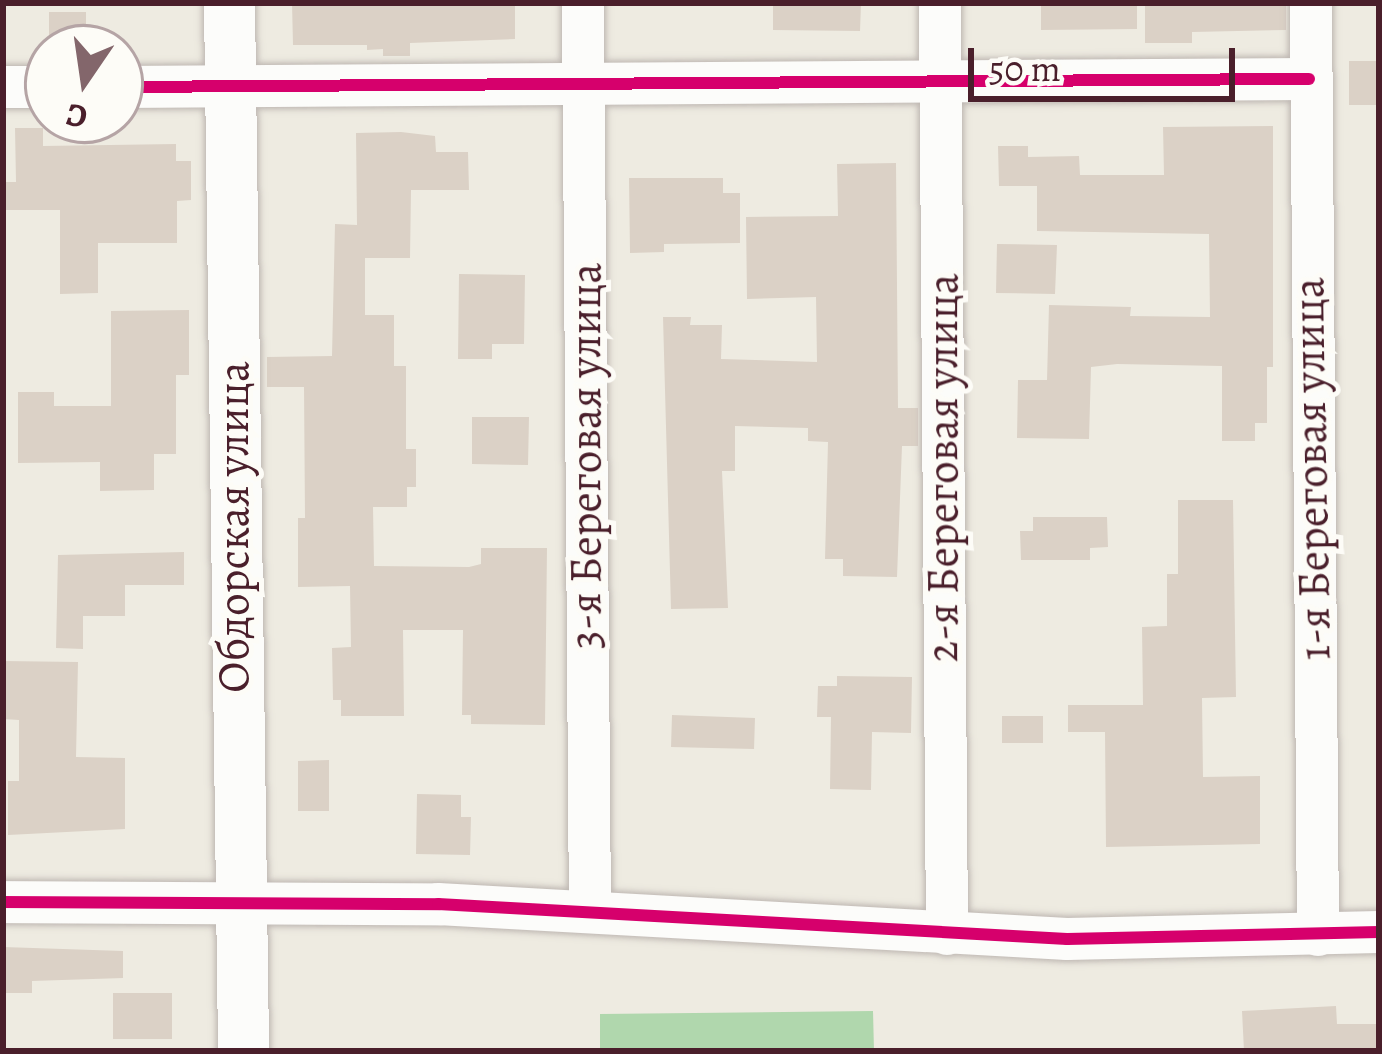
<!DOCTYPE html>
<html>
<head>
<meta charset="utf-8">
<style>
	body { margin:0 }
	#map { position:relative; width:1382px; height:1054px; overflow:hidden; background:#eeebe1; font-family:Alegreya,serif }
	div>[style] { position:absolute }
	.green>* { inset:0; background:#b0d7ad }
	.building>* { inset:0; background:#dbd1c6 }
	.roads { filter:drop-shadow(0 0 3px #beb7b2) drop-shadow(0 0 3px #beb7b2) }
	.minor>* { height:42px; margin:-21px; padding:0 21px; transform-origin:21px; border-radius:21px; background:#fcfcfa }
	.tertiary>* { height:51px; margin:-25.5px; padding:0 25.5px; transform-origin:25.5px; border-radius:25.5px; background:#fcfcfa }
	.cycleway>* { height:12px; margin:-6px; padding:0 6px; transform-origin:6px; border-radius:6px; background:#d6006c }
	span { translate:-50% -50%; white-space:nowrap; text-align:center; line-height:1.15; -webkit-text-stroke:10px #fdfcf7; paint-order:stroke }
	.street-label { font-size:45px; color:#4a1f2b }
	.frame { position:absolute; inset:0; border:6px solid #4a1f2b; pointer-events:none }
	.north { position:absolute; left:24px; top:24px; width:120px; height:120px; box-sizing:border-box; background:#fdfcf7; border:3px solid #b5a4a5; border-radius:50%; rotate:193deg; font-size:33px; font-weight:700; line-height:48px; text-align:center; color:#4a1f2b }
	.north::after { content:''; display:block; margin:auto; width:42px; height:54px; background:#83666b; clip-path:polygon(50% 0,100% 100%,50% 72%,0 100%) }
	.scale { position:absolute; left:968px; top:48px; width:267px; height:54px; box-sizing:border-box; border:6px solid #4a1f2b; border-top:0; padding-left:15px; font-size:36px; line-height:42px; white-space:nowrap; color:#4a1f2b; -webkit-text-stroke:9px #fdfcf7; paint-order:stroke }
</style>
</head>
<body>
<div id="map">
	<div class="green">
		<div style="clip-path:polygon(873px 1011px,874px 1051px,600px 1051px,600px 1014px)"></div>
	</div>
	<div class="building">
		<div style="clip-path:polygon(292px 3px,515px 3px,515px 39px,410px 43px,410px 56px,383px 56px,383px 49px,367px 50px,367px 45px,293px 45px)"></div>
		<div style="clip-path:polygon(773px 3px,861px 3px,860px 31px,773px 30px)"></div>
		<div style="clip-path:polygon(1041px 3px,1137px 3px,1137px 29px,1041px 30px)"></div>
		<div style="clip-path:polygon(1145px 3px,1286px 3px,1286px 30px,1192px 32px,1192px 43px,1145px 43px)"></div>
		<div style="clip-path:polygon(49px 12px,86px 12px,86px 46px,49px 46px)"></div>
		<div style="clip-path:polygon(1349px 61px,1379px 61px,1379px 105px,1349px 105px)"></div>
		<div style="clip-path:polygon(1273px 126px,1273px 367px,1267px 367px,1267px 423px,1255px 423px,1255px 441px,1222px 441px,1222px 366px,1117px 364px,1091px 367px,1089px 439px,1017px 438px,1018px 380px,1047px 380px,1049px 305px,1131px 307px,1130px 316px,1210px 317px,1209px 234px,1037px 231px,1037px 186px,999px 186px,998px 146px,1028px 146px,1028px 157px,1079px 156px,1080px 175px,1164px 175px,1163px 127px)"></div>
		<div style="clip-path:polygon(15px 128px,43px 128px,43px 146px,176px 144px,176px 161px,191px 161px,191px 200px,177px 201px,177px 243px,98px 243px,98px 293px,60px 294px,60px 210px,3px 210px,3px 182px,16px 182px)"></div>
		<div style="clip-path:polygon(401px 132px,435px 136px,436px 152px,468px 152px,469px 190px,411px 190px,410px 258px,365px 258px,365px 315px,394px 315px,394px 366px,406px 366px,406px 449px,416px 449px,416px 487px,407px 487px,407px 507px,373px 507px,374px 566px,469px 567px,481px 564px,481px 548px,547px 548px,545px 725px,471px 724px,471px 715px,462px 715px,463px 630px,403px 630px,404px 716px,341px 716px,341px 700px,333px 700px,332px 648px,351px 647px,350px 586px,298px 587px,298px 518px,305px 518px,304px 387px,267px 387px,267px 357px,332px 356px,335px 224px,357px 225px,356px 133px)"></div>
		<div style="clip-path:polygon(896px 163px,898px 408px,918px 408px,918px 446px,902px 446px,897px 577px,843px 576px,843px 559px,825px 559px,828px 442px,808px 441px,808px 428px,735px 426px,735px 471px,722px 471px,728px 608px,671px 609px,663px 317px,691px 317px,690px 325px,722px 325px,721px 359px,817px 362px,816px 297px,747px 299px,746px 217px,838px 216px,837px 164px)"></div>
		<div style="clip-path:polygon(629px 178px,723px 178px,723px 193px,740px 193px,740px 243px,664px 244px,664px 252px,630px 253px)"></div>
		<div style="clip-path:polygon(997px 244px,1057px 245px,1055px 294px,996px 293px)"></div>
		<div style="clip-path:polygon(459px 274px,525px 275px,524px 344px,492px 344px,492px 359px,458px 359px)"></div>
		<div style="clip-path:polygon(189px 310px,189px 375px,176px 375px,176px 454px,154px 454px,154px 490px,100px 491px,100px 462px,18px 463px,18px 392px,54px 392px,54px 406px,111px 406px,111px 311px)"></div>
		<div style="clip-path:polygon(472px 417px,529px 417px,528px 465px,472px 464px)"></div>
		<div style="clip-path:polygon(1178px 500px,1233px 500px,1236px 697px,1202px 698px,1203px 777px,1260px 776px,1260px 844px,1106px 847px,1105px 732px,1068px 732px,1068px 705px,1143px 705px,1142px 627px,1167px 626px,1167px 574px,1178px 574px)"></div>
		<div style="clip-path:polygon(1033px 517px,1107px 517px,1108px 547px,1090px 548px,1090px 560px,1021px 560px,1020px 531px,1033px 531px)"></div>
		<div style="clip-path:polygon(184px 552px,184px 585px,125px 585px,125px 616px,83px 616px,83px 649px,56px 648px,58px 555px)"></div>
		<div style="clip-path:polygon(3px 661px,78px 662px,76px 757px,125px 758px,125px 829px,8px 835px,8px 781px,19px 781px,19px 720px,3px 719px)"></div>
		<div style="clip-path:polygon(837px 676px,912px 677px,911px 733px,872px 732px,871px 790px,830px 789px,831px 717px,817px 717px,818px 686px,837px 686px)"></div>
		<div style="clip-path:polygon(672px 715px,755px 718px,754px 749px,671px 747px)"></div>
		<div style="clip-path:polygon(1002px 716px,1043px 716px,1043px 743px,1002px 743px)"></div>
		<div style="clip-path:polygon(329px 760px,329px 811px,298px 811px,298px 761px)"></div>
		<div style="clip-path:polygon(417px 794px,461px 795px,461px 817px,471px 817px,470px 855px,416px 854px)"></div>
		<div style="clip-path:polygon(3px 947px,123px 951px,123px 978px,32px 981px,32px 993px,3px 993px)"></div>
		<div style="clip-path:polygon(113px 993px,172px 993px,172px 1039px,113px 1039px)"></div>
		<div style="clip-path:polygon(1336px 1006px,1337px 1024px,1379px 1024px,1379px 1051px,1244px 1051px,1242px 1011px)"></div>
	</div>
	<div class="roads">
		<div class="minor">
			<div style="left:583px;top:3px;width:906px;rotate:89.56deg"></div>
			<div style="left:940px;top:3px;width:931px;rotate:89.57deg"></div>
			<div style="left:1311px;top:3px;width:932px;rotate:89.57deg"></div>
			<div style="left:3px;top:87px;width:45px"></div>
			<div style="left:120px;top:87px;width:1189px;rotate:-0.39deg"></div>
			<div style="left:3px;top:902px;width:435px;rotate:0.3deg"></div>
			<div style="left:438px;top:904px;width:630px;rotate:3.18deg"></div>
			<div style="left:1067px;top:939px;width:312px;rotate:-1.3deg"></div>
		</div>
		<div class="tertiary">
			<div style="left:229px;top:3px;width:1048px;rotate:89.23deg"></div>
		</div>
	</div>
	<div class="cycleway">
		<div style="left:120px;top:87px;width:1189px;rotate:-0.39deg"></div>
		<div style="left:3px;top:902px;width:435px;rotate:0.3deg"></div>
		<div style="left:438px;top:904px;width:630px;rotate:3.18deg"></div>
		<div style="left:1067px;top:939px;width:312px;rotate:-1.3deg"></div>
	</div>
	<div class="street-label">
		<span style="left:586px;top:456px;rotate:-90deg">3-я Береговая улица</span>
		<span style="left:943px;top:468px;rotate:-90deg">2-я Береговая улица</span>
		<span style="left:1312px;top:469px;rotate:-91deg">1-я Береговая улица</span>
		<span style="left:234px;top:527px;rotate:-90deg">Обдорская улица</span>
	</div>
	<div class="frame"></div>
	<div class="north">С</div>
	<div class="scale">50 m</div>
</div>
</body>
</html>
